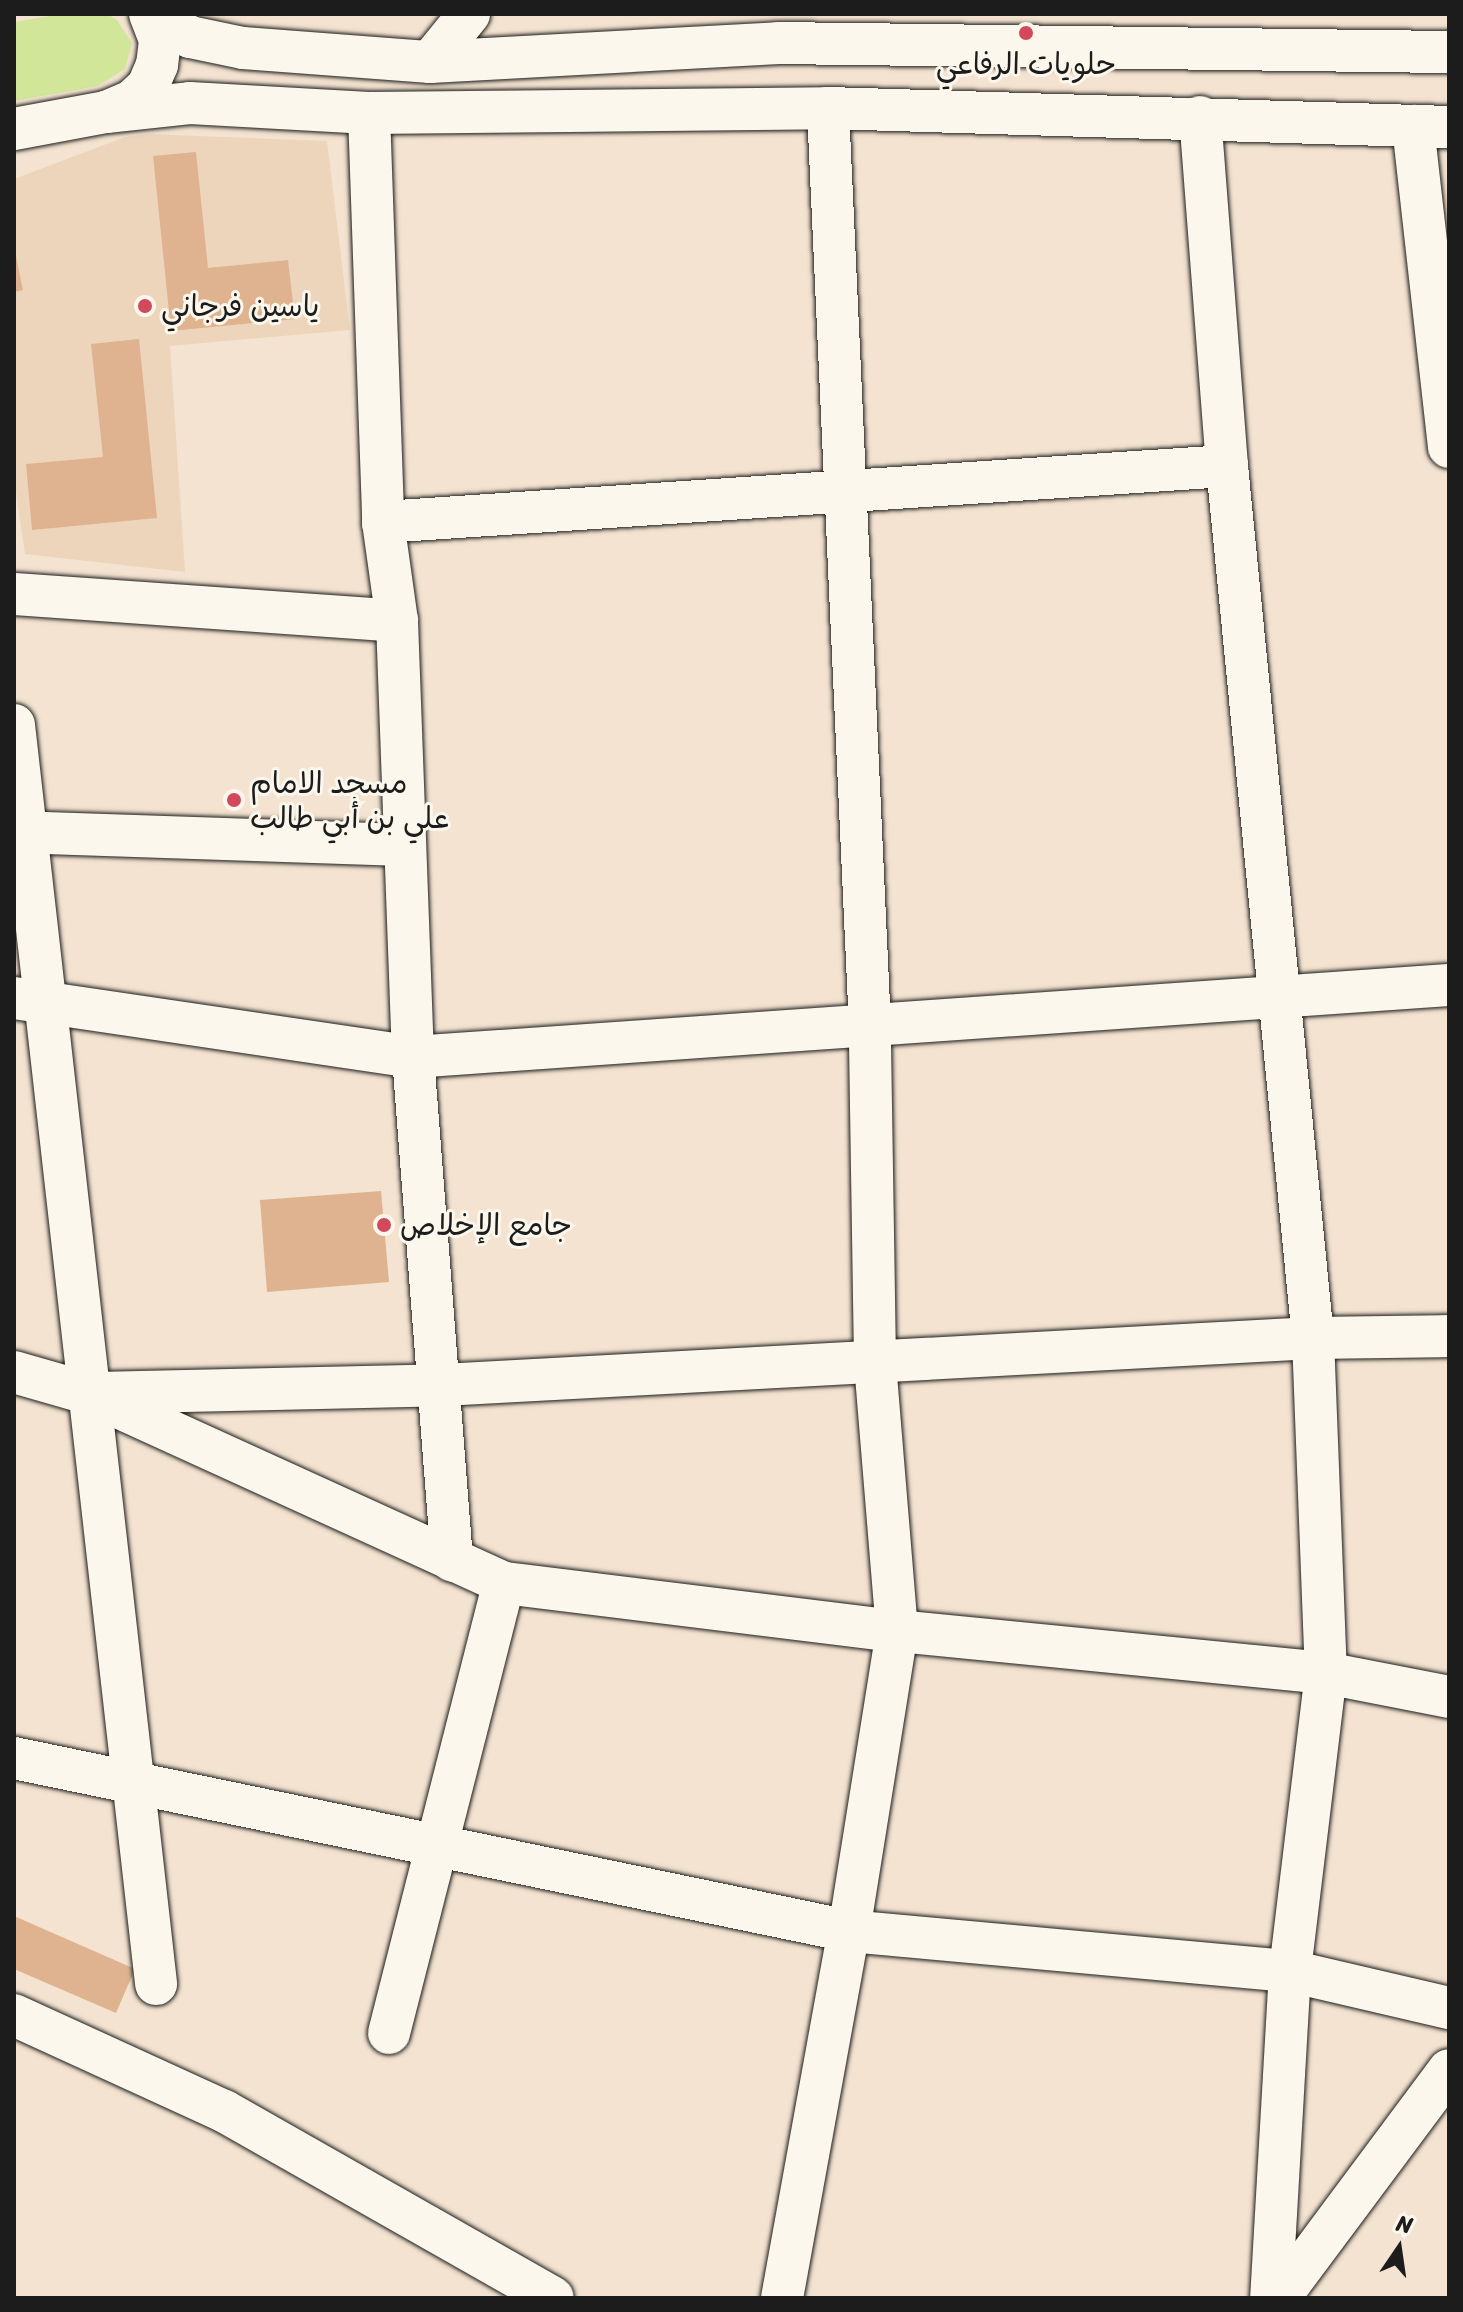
<!DOCTYPE html>
<html>
<head>
<meta charset="utf-8">
<style>
	body { margin:0 }
	#map { position:relative; width:1463px; height:2312px; overflow:hidden; background:#f3e3d0; font-family:Sriracha,"Playpen Sans Arabic",sans-serif }
	div>[style] { position:absolute }
	.built>* { inset:0; background:#edd5bc }
	.green>* { inset:0; background:#d2e69a }
	.building>* { inset:0; background:#dfb38f }
	.roads { filter:drop-shadow(0 0 2px #1c1c1c) drop-shadow(0 0 2px #1c1c1c) }
	.minor>* { height:42px; margin:-21px; padding:0 21px; transform-origin:21px; border-radius:21px; background:#fbf7ec }
	.dots>* { width:22px; height:22px; translate:-50% -50%; box-sizing:border-box; border:4px solid #fbf7ec; border-radius:50% }
	span { translate:-50% -50%; white-space:nowrap; text-align:center; line-height:1.15; -webkit-text-stroke:6px #fbf7ec; paint-order:stroke }
	.poi-label { font-size:30px; color:#1c1c1c }
	.left { translate:0 -50%; text-align:left }
	.frame { position:absolute; inset:0; border:16px solid #1c1c1c; pointer-events:none }
	.north { position:absolute; left:1359px; top:2208px; width:80px; height:80px; -webkit-text-stroke:6px #fbf7ec; paint-order:stroke; rotate:13deg; font-size:22px; font-weight:700; line-height:32px; text-align:center; color:#1c1c1c }
	.north::after { content:''; display:block; margin:auto; width:28px; height:36px; background:#1c1c1c; clip-path:polygon(50% 0,100% 100%,50% 72%,0 100%) }
</style>
</head>
<body>
<div id="map">
	<div class="built">
		<div style="clip-path:polygon(148px 134px,327px 141px,350px 330px,170px 346px,185px 572px,25px 554px,14px 478px,14px 179px,125px 137px)"></div>
	</div>
	<div class="green">
		<div style="clip-path:polygon(62px 14px,107px 14px,117px 20px,132px 43px,125px 69px,98px 86px,14px 101px,14px 22px)"></div>
	</div>
	<div class="building">
		<div style="clip-path:polygon(196px 152px,208px 268px,288px 260px,295px 319px,171px 331px,153px 156px)"></div>
		<div style="clip-path:polygon(14px 246px,23px 290px,14px 292px)"></div>
		<div style="clip-path:polygon(139px 339px,157px 518px,32px 530px,26px 464px,103px 457px,91px 344px)"></div>
		<div style="clip-path:polygon(381px 1191px,389px 1282px,267px 1292px,260px 1200px)"></div>
		<div style="clip-path:polygon(14px 1916px,135px 1969px,116px 2013px,14px 1969px)"></div>
	</div>
	<div class="roads">
		<div class="minor">
			<div style="left:151px;top:14px;width:45px;rotate:30.5deg"></div>
			<div style="left:190px;top:37px;width:54px;rotate:11.7deg"></div>
			<div style="left:243px;top:48px;width:188px;rotate:4.3deg"></div>
			<div style="left:430px;top:62px;width:349px;rotate:-3.1deg"></div>
			<div style="left:778px;top:43px;width:671px;rotate:0.77deg"></div>
			<div style="left:430px;top:62px;width:62px;rotate:-50.9deg"></div>
			<div style="left:106px;top:112px;width:84px;rotate:-6.1deg"></div>
			<div style="left:190px;top:103px;width:179px;rotate:3.2deg"></div>
			<div style="left:369px;top:113px;width:459px;rotate:-0.6deg"></div>
			<div style="left:828px;top:108px;width:621px;rotate:1.75deg"></div>
			<div style="left:369px;top:113px;width:409px;rotate:88deg"></div>
			<div style="left:1413px;top:126px;width:323px;rotate:83.6deg"></div>
			<div style="left:14px;top:129px;width:94px;rotate:-10.5deg"></div>
			<div style="left:106px;top:112px;width:28px;rotate:-23deg"></div>
			<div style="left:132px;top:101px;width:22px;rotate:-43deg"></div>
			<div style="left:148px;top:86px;width:23px;rotate:-67deg"></div>
			<div style="left:157px;top:65px;width:25px;rotate:-83deg"></div>
			<div style="left:160px;top:40px;width:28px;rotate:-111deg"></div>
			<div style="left:1227px;top:466px;width:876px;rotate:84.37deg"></div>
			<div style="left:1313px;top:1338px;width:335px;rotate:87.8deg"></div>
			<div style="left:1326px;top:1673px;width:300px;rotate:96.9deg"></div>
			<div style="left:1290px;top:1971px;width:328px;rotate:93.3deg"></div>
			<div style="left:14px;top:594px;width:384px;rotate:4deg"></div>
			<div style="left:397px;top:621px;width:100px;rotate:-98deg"></div>
			<div style="left:383px;top:522px;width:846px;rotate:-3.8deg"></div>
			<div style="left:1227px;top:466px;width:350px;rotate:-94.4deg"></div>
			<div style="left:397px;top:621px;width:436px;rotate:87.9deg"></div>
			<div style="left:413px;top:1057px;width:505px;rotate:85.57deg"></div>
			<div style="left:14px;top:725px;width:1267px;rotate:83.56deg"></div>
			<div style="left:14px;top:832px;width:391px;rotate:1.9deg"></div>
			<div style="left:14px;top:998px;width:403px;rotate:8.4deg"></div>
			<div style="left:413px;top:1057px;width:1038px;rotate:-3.98deg"></div>
			<div style="left:14px;top:1372px;width:76px;rotate:16deg"></div>
			<div style="left:87px;top:1393px;width:458px;rotate:24.5deg"></div>
			<div style="left:504px;top:1583px;width:396px;rotate:7deg"></div>
			<div style="left:897px;top:1631px;width:431px;rotate:5.6deg"></div>
			<div style="left:1326px;top:1673px;width:125px;rotate:11deg"></div>
			<div style="left:96px;top:1393px;width:346px;rotate:-1.3deg"></div>
			<div style="left:442px;top:1385px;width:872px;rotate:-3.09deg"></div>
			<div style="left:1313px;top:1338px;width:136px;rotate:-0.8deg"></div>
			<div style="left:14px;top:1758px;width:853px;rotate:11.71deg"></div>
			<div style="left:849px;top:1931px;width:443px;rotate:5.2deg"></div>
			<div style="left:1290px;top:1971px;width:163px;rotate:13.1deg"></div>
			<div style="left:14px;top:2015px;width:231px;rotate:24.6deg"></div>
			<div style="left:224px;top:2111px;width:378px;rotate:29.6deg"></div>
			<div style="left:389px;top:2033px;width:464px;rotate:-75.7deg"></div>
			<div style="left:782px;top:2298px;width:373px;rotate:-79.7deg"></div>
			<div style="left:849px;top:1931px;width:304px;rotate:-80.9deg"></div>
			<div style="left:897px;top:1631px;width:271px;rotate:-94.7deg"></div>
			<div style="left:875px;top:1361px;width:334px;rotate:-90.9deg"></div>
			<div style="left:870px;top:1027px;width:920px;rotate:-92.62deg"></div>
			<div style="left:1279px;top:2298px;width:284px;rotate:-53.3deg"></div>
		</div>
	</div>
	<div class="dots">
		<div style="left:1026px;top:33px;background:#d1495b"></div>
		<div style="left:145px;top:306px;background:#d1495b"></div>
		<div style="left:234px;top:800px;background:#d1495b"></div>
		<div style="left:384px;top:1225px;background:#d1495b"></div>
	</div>
	<div class="poi-label">
		<span style="left:1026px;top:64px">حلويات الرفاعي</span>
		<span class="left" style="left:161px;top:306px">ياسين فرجاني</span>
		<span class="left" style="left:250px;top:800px">مسجد الامام<br>علي بن أبي طالب</span>
		<span class="left" style="left:400px;top:1225px">جامع الإخلاص</span>
	</div>
	<div class="frame"></div>
	<div class="north">N</div>
</div>
</body>
</html>
